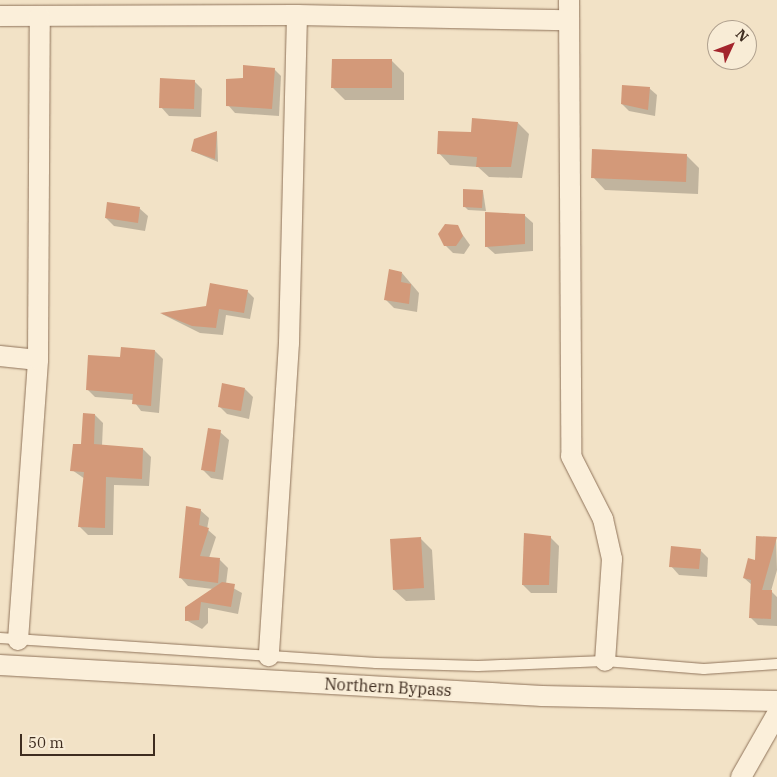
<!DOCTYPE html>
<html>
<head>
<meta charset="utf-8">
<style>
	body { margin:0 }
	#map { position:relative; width:777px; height:777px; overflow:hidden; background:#f2e2c6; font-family:"IBM Plex Serif",serif }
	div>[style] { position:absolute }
	.shadow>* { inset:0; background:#0003 }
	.building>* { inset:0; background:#d39979 }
	.roads { filter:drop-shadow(0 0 1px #8f735a) drop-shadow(0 0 1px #8f735a) }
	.service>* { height:10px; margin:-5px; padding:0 5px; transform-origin:5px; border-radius:5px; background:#fbefda }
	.minor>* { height:20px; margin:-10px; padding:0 10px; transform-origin:10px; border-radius:10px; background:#fbefda }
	span { translate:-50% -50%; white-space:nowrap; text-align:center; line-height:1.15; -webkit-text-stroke:4px #f8ecd6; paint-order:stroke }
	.street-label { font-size:16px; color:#3e2c1f }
	.north { position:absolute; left:707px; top:20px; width:50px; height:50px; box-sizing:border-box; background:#f8ecd6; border:1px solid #ae9f8d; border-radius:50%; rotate:47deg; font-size:14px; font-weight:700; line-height:20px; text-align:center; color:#3e2c1f }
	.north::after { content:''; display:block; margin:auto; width:18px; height:22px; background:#a3252d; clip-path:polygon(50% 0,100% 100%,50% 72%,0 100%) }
	.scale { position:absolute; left:20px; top:734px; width:135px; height:22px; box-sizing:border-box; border:2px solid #3e2c1f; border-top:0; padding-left:6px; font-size:15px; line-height:18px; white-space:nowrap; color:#3e2c1f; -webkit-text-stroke:4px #f8ecd6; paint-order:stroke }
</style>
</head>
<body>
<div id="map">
	<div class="shadow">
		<div style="clip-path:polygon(392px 61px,404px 73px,404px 100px,345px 100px,332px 87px)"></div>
		<div style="clip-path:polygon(274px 69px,281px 76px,279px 116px,235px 113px,228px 105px)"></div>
		<div style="clip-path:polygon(194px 81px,202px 89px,201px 117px,169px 116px,161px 107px)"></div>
		<div style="clip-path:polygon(649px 88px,657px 95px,655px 116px,629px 111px,622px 104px)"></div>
		<div style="clip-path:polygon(518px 123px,529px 134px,522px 178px,489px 177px,478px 167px,450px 165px,439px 153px,473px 133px)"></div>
		<div style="clip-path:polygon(217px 132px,218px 162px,192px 151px)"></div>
		<div style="clip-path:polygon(686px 155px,699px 168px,698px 194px,605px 190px,593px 177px)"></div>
		<div style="clip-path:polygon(483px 191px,486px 211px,468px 210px,464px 206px)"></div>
		<div style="clip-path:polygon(139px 208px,148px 216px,145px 231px,114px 226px,106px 218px)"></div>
		<div style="clip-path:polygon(524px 215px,533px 223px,533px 251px,495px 254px,486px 246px)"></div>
		<div style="clip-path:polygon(457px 227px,470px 245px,464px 254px,453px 253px,445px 245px)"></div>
		<div style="clip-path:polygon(402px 273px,419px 293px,417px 312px,394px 308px,386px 300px)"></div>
		<div style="clip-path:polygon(247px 291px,254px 298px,250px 319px,226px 315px,223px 335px,200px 333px,162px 314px,207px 307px)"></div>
		<div style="clip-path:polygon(155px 351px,163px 359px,159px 413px,141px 411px,133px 400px,95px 397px,87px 389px,121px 358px)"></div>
		<div style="clip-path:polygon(245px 389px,253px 397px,249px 419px,227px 414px,219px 406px)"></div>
		<div style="clip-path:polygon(95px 415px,103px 423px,102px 446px,143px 449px,151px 457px,149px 486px,114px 485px,113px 535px,88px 535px,80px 527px,85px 479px,72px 470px)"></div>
		<div style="clip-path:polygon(220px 432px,229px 440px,223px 480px,211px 478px,203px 470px)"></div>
		<div style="clip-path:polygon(200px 510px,209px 518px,207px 529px,216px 537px,209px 558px,220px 560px,228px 568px,226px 584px,242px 593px,238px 614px,208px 608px,208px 623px,202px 629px,186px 620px,186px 607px,213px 589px,188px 586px,180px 577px)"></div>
		<div style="clip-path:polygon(550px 537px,559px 546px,557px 593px,531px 593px,523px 585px)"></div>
		<div style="clip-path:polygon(420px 538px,432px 550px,435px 600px,406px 601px,394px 590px)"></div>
		<div style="clip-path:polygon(776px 539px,777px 570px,771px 591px,777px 597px,777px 626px,758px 625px,751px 618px,752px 585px,744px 578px)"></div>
		<div style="clip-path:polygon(700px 550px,708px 558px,707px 577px,679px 575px,671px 566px)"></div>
	</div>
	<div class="building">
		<div style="clip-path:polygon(332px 59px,392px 59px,392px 88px,331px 88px)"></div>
		<div style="clip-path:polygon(243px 65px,275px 68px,272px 109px,226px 106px,226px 79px,243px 78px)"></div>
		<div style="clip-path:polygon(160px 78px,195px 80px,194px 109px,159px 108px)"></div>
		<div style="clip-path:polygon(622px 85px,650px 87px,648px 110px,621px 104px)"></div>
		<div style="clip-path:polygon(472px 118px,518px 122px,511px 167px,476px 167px,477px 157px,437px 154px,438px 131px,471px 132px)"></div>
		<div style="clip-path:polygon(217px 131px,215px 159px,191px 151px,194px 139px)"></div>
		<div style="clip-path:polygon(592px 149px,687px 154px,686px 182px,591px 178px)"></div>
		<div style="clip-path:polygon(463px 189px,483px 190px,482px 208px,463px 207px)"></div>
		<div style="clip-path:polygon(107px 202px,140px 207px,138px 223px,105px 218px)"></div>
		<div style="clip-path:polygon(485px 212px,525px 214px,525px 244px,485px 247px)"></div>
		<div style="clip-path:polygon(445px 224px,458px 225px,463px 236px,456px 246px,444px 246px,438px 234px)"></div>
		<div style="clip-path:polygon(389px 269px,402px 272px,401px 282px,411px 284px,409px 304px,384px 300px)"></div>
		<div style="clip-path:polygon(210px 283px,248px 290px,244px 313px,219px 309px,216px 328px,192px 326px,160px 313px,206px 306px)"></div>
		<div style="clip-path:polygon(121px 347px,155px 350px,151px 406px,132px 404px,133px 394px,86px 390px,88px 355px,120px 357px)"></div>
		<div style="clip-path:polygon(222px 383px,245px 388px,241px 411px,218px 407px)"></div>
		<div style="clip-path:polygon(83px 413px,95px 414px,94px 444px,143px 448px,142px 479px,106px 477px,105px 528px,78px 527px,84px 472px,70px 471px,73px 444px,81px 444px)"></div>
		<div style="clip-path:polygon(208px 428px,221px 430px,215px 472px,201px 470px)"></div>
		<div style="clip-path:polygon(186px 506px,201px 509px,199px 525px,209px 528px,200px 556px,220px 558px,218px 583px,179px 578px)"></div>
		<div style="clip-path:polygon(524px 533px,551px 536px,549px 585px,522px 585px)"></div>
		<div style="clip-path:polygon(756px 536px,777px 537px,762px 590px,772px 590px,771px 619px,749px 618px,751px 580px,743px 578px,748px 558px,755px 560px)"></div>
		<div style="clip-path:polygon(421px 537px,424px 588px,393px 590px,390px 539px)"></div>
		<div style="clip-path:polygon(671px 546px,701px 549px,699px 569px,669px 567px)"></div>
		<div style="clip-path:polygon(222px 582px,235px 584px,231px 607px,201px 602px,199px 620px,185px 621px,185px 607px)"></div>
	</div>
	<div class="roads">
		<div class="service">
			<div style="left:0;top:638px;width:377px;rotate:3.8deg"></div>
			<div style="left:376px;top:663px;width:102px;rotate:1.7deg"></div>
			<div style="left:478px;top:666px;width:127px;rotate:-2.3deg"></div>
			<div style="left:605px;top:661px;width:99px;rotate:4.6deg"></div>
			<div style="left:704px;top:669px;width:73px;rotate:-3.9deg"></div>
		</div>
		<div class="minor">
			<div style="left:569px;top:0;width:456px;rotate:89.7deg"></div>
			<div style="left:571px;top:456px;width:71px;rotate:63.1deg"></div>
			<div style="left:603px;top:519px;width:41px;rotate:77.3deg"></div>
			<div style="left:612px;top:559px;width:102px;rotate:93.9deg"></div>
			<div style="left:297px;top:15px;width:270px;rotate:1.1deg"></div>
			<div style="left:0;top:16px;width:297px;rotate:-0.2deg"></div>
			<div style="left:297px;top:15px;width:328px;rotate:91.4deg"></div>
			<div style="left:289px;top:343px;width:314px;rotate:93.7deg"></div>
			<div style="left:0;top:356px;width:38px;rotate:6deg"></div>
			<div style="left:18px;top:640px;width:281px;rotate:-85.9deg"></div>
			<div style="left:38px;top:360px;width:344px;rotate:-89.7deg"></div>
			<div style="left:0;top:665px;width:543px;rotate:3.27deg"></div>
			<div style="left:542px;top:696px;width:235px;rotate:1.2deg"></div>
			<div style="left:741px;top:777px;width:73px;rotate:-60.3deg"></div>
		</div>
	</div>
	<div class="street-label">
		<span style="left:388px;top:687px;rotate:3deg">Northern Bypass</span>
	</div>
	<div class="north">N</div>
	<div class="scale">50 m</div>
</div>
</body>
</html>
